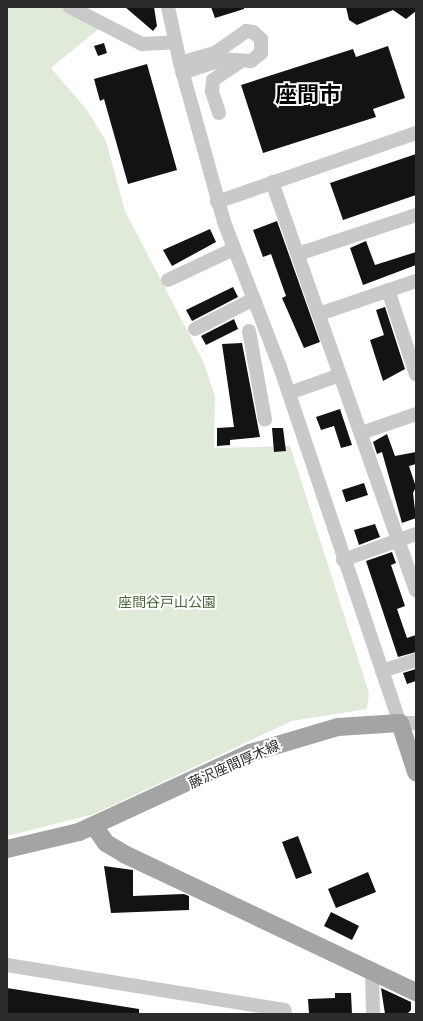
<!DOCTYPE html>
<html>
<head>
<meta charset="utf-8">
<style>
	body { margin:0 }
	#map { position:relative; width:423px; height:1021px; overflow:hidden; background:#fff; font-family:"Asap Condensed","Noto Sans JP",sans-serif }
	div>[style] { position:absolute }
	.green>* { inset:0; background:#dfebd8 }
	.building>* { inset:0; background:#131313 }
	.minor>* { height:14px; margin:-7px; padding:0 7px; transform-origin:7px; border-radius:7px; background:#c9c9c9 }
	.major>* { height:18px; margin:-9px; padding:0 9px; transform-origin:9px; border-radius:9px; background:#a4a4a4 }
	span { translate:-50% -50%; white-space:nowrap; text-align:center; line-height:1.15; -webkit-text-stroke:4px #fff; paint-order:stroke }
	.park-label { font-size:14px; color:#466937 }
	.street-label { font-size:14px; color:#2c2c2c }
	.town-label { font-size:22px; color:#000; font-weight:700 }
	.frame { position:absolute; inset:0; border:8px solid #2c2c2c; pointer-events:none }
</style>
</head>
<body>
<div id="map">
	<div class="green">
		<div style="clip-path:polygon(7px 7px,69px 7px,102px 26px,51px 68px,87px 110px,106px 141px,125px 211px,203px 361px,215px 396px,214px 448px,290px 446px,369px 693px,367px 709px,292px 721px,94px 814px,7px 836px)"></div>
	</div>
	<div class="building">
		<div style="clip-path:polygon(125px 7px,154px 7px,157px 26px,153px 31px)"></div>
		<div style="clip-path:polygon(211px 7px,244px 7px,244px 9px,215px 18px)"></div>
		<div style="clip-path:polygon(346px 7px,416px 7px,416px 11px,406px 19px,393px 10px,357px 25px,349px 20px)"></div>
		<div style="clip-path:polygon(104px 43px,107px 53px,98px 56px,94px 46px)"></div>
		<div style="clip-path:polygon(388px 46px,405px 98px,373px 109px,376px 117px,263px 153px,241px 85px,353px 49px,356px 57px)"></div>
		<div style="clip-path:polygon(147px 64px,177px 170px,128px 184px,104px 99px,100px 101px,94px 79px)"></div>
		<div style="clip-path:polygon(416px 154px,416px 195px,343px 220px,330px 183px)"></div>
		<div style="clip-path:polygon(277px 221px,320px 342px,304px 348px,282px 298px,286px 296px,271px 254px,263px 257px,253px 230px)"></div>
		<div style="clip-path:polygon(210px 229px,216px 242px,172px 266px,163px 250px)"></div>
		<div style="clip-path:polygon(366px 241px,375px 265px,416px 252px,416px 265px,363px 285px,350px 248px)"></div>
		<div style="clip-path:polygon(233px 287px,238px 297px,192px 321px,186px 310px)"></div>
		<div style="clip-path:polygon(385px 307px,405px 369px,383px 381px,370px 340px,384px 335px,376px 310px)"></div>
		<div style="clip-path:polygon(234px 319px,238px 329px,206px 345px,201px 336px)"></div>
		<div style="clip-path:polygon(242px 343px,260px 437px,230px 440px,230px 445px,217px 446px,217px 428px,234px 427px,222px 344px)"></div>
		<div style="clip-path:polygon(340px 409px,352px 445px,341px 448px,334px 426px,321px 430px,316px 417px)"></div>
		<div style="clip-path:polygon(272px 428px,283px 428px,286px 451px,274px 452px)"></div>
		<div style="clip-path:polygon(387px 434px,395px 456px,416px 452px,416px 464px,409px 466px,416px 487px,413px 493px,416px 518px,402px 523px,382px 452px,377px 454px,373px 442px)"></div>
		<div style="clip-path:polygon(364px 483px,368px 495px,346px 502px,342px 490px)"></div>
		<div style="clip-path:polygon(375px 524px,380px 537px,359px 545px,354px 530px)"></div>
		<div style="clip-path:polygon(392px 552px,396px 563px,391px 565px,405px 606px,397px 609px,407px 638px,416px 635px,416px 652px,398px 657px,366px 561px)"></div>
		<div style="clip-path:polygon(416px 669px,416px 681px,407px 684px,403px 673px)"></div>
		<div style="clip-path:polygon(298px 836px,312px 873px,296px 879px,282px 842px)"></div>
		<div style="clip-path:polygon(104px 866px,133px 870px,133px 896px,184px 894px,189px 896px,189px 910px,111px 913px)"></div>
		<div style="clip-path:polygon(368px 872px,376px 892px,336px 908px,328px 889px)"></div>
		<div style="clip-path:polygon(331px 912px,359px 926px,352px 940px,324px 926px)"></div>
		<div style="clip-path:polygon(7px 988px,139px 1009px,139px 1014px,7px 1014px)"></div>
		<div style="clip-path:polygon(381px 988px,411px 1002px,411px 1010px,407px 1014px,385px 1014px)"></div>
		<div style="clip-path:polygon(335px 993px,351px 993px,352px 1014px,309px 1014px,308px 999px,335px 998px)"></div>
	</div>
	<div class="minor">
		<div style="left:70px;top:7px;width:81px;rotate:27.2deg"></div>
		<div style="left:142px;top:44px;width:33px;rotate:-3deg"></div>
		<div style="left:168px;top:7px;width:57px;rotate:77.9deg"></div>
		<div style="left:180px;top:63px;width:165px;rotate:74.5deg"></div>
		<div style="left:224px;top:222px;width:155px;rotate:68.9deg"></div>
		<div style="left:280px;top:367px;width:376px;rotate:71.4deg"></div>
		<div style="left:400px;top:723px;width:16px"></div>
		<div style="left:180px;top:63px;width:36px;rotate:-16deg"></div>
		<div style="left:215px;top:53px;width:38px;rotate:-35deg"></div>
		<div style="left:246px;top:31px;width:7px;rotate:8deg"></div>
		<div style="left:253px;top:32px;width:11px;rotate:41deg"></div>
		<div style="left:261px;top:39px;width:14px;rotate:90deg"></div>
		<div style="left:261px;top:53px;width:13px;rotate:141deg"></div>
		<div style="left:251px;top:61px;width:27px;rotate:-176deg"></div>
		<div style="left:224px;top:59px;width:44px;rotate:161.6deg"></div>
		<div style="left:219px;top:113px;width:22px;rotate:-108deg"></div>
		<div style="left:212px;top:92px;width:12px;rotate:-85deg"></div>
		<div style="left:213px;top:80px;width:30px;rotate:-34deg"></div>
		<div style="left:272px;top:182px;width:433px;rotate:70.6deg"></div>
		<div style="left:217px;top:202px;width:211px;rotate:-19.1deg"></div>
		<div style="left:298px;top:254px;width:124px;rotate:-18.3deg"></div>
		<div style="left:168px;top:280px;width:73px;rotate:-25.2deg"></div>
		<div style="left:388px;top:290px;width:89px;rotate:71.6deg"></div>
		<div style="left:319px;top:314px;width:102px;rotate:-18.8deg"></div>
		<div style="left:195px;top:329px;width:66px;rotate:-27deg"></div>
		<div style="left:249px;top:331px;width:90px;rotate:79.8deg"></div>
		<div style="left:289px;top:393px;width:54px;rotate:-19.4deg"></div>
		<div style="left:361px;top:433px;width:58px;rotate:-19.1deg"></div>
		<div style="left:343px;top:560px;width:77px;rotate:-19.6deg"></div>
		<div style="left:382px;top:671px;width:36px;rotate:-18deg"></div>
		<div style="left:7px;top:965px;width:281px;rotate:9.2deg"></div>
		<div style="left:284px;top:1010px;width:4px;rotate:76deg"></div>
		<div style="left:372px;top:969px;width:45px;rotate:88.7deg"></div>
	</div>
	<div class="major">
		<div style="left:94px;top:826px;width:21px;rotate:55deg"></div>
		<div style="left:106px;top:843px;width:21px;rotate:31deg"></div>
		<div style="left:124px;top:854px;width:323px;rotate:25.3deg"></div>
		<div style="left:7px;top:849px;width:74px;rotate:-13.3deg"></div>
		<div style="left:79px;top:832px;width:188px;rotate:-24.8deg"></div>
		<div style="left:250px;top:753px;width:92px;rotate:-16.5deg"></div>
		<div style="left:338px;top:727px;width:62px;rotate:-3.7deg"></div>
		<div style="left:400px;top:723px;width:52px;rotate:71.9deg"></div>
	</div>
	<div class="park-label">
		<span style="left:167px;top:602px">座間谷戸山公園</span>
	</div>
	<div class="street-label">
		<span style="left:234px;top:764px;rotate:-24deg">藤沢座間厚木線</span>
	</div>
	<div class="town-label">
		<span style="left:308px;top:95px">座間市</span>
	</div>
	<div class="frame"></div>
</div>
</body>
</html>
